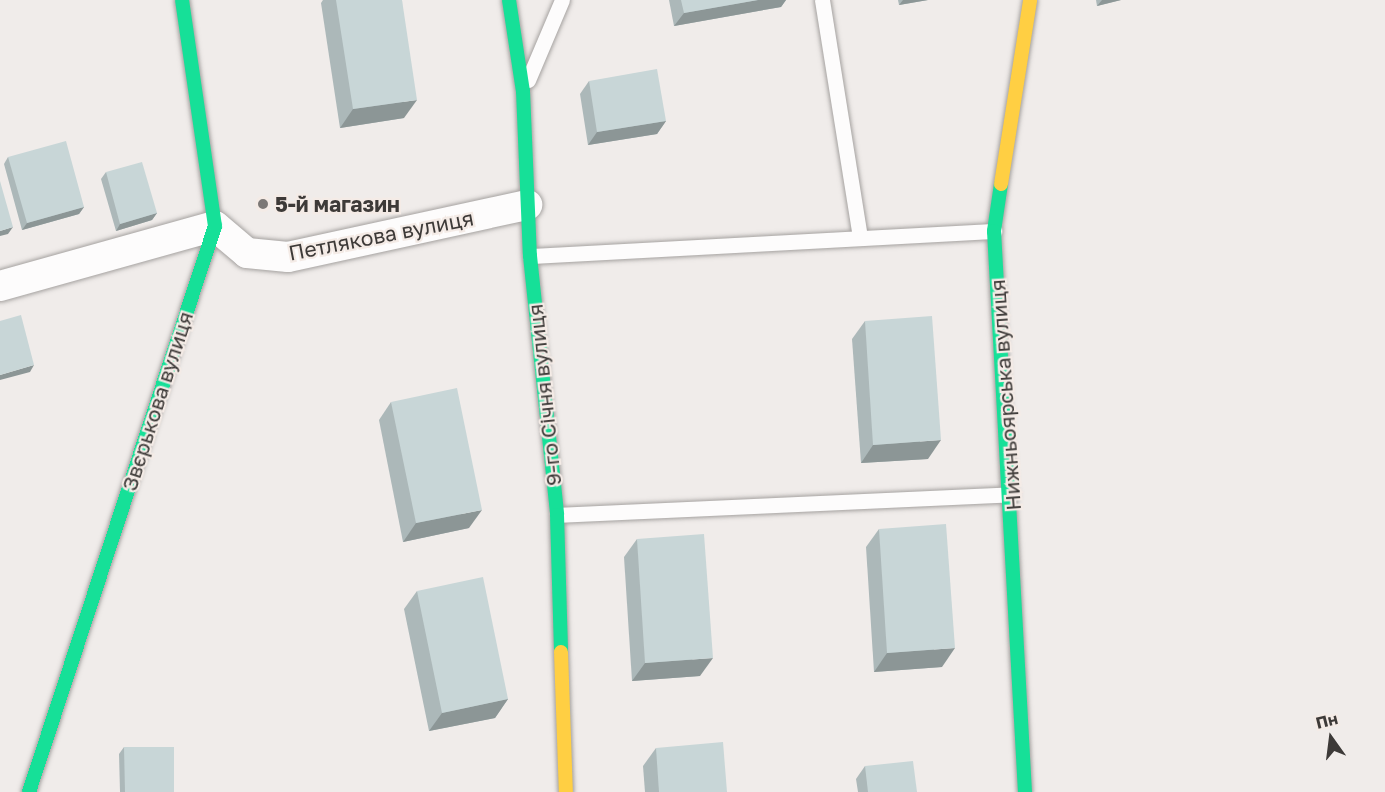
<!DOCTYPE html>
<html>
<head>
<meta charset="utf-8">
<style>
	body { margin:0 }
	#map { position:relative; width:1385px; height:792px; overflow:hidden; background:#f0ecea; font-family:"Golos Text",sans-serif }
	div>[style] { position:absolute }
	.roads { filter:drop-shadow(0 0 2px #a5a2a0) drop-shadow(0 0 2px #a5a2a0) }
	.lane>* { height:15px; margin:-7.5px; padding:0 7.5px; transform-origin:7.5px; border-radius:7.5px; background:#fdfcfc }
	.street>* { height:30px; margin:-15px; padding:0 15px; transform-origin:15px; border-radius:15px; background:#fdfcfc }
	.fast>* { height:14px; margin:-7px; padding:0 7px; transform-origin:7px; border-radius:7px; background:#16e098 }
	.slow>* { height:14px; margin:-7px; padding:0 7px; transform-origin:7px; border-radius:7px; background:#ffcf43 }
	.wall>* { inset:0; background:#acb8b9 }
	.shaded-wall>* { inset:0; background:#8c9696 }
	.building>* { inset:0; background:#c8d6d7 }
	.dots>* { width:16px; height:16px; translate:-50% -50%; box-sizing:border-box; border:3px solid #f4ebe6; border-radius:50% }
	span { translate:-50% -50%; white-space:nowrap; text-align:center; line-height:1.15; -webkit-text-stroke:4.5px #f4ebe6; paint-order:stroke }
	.poi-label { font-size:21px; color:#3d3a38; font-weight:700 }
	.left { translate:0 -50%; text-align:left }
	.street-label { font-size:21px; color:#3d3a38 }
	.north { position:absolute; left:1301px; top:708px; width:60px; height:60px; -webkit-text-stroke:4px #f4ebe6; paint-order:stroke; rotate:346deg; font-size:16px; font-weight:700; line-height:24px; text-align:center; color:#3d3a38 }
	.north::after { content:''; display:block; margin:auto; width:21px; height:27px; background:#3d3a38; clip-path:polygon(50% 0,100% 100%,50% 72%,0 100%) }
</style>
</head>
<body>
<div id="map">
	<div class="roads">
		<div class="lane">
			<div style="left:822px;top:0;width:240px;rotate:80.9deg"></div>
			<div style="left:528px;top:80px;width:87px;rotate:-67deg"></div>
			<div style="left:530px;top:256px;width:465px;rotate:-3.1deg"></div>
			<div style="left:557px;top:515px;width:454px;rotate:-2.6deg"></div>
		</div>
		<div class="street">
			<div style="left:0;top:286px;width:223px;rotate:-15.6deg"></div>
			<div style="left:215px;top:226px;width:42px;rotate:40.2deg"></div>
			<div style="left:247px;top:253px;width:41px;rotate:5.6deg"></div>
			<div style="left:288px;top:257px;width:245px;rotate:-12.3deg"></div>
		</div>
		<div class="fast">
			<div style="left:509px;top:0;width:92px;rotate:81.3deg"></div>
			<div style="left:523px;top:91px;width:165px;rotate:87.6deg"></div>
			<div style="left:530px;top:256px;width:260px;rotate:84deg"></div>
			<div style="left:557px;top:515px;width:137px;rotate:88.3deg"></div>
			<div style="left:1001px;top:184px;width:48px;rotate:98.5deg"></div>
			<div style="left:994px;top:231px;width:562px;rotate:86.84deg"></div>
			<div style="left:29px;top:792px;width:596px;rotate:-71.81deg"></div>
			<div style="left:215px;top:226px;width:228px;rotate:-98.3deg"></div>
		</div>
		<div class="slow">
			<div style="left:1001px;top:184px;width:186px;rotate:-81deg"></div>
			<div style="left:561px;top:652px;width:140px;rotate:88deg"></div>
		</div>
	</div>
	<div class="wall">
		<div style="clip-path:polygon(323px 0,402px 0,404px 118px,340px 128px,321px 3px)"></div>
		<div style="clip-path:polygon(669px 0,786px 0,781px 7px,674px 26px)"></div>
		<div style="clip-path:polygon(898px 0,928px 0,899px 5px)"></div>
		<div style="clip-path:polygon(1096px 0,1121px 0,1097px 6px)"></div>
		<div style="clip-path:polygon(589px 81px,666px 121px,657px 134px,588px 145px,580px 94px)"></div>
		<div style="clip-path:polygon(8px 157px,84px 207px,79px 214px,22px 230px,4px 164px)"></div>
		<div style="clip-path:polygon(106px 172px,157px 213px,152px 220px,116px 231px,101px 179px)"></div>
		<div style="clip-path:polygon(865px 321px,928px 459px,861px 463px,852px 339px)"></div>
		<div style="clip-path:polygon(391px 402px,469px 528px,403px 542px,379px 420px)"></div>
		<div style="clip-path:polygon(879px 529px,942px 667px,874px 672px,866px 547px)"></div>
		<div style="clip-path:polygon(637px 539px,700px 676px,632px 681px,624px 557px)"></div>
		<div style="clip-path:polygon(417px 591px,508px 699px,495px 718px,429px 731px,404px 609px)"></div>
		<div style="clip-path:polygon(124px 747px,174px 792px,120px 792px,119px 754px)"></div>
		<div style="clip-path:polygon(656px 748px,727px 792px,645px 792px,643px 766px)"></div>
		<div style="clip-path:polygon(865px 766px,917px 792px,858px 792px,856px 779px)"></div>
	</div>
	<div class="shaded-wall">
		<div style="clip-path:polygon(758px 0,786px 0,781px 7px,674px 26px,684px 13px)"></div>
		<div style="clip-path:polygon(903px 0,928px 0,899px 5px)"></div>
		<div style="clip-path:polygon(1102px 0,1121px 0,1097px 6px)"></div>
		<div style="clip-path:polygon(417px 100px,404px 118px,340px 128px,353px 109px)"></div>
		<div style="clip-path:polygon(666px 121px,657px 134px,588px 145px,597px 132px)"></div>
		<div style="clip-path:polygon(84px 207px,79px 214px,22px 230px,27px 223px)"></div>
		<div style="clip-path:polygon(157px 213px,152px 220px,116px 231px,120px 224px)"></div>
		<div style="clip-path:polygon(13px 227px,8px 234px,0 236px,0 231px)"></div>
		<div style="clip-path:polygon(34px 365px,30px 372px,0 380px,0 375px)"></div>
		<div style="clip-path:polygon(941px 440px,928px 459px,861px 463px,873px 445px)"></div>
		<div style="clip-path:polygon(482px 510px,469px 528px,403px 542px,416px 523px)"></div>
		<div style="clip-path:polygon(955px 648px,942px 667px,874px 672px,887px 653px)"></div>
		<div style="clip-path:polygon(713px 658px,700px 676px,632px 681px,645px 663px)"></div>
		<div style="clip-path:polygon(508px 699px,495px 718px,429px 731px,442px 713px)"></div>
	</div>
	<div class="building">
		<div style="clip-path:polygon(336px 0,402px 0,417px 100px,353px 109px)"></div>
		<div style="clip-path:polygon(681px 0,758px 0,684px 13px)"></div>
		<div style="clip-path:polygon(657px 69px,666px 121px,597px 132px,589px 81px)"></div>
		<div style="clip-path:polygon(66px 141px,84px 207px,27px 223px,8px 157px)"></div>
		<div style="clip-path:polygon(142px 162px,157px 213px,120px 224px,106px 172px)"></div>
		<div style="clip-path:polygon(0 181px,13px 227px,0 231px)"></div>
		<div style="clip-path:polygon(21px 315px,34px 365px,0 375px,0 321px)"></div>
		<div style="clip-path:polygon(932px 316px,941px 440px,873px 445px,865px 321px)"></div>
		<div style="clip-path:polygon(457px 388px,482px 510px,416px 523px,391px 402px)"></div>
		<div style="clip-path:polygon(946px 524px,955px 648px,887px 653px,879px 529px)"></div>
		<div style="clip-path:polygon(704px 534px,713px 658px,645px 663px,637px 539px)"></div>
		<div style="clip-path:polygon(483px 577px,508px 699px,442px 713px,417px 591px)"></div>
		<div style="clip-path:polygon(723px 742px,727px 792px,659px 792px,656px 748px)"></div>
		<div style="clip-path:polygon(124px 747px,174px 747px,174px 792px,125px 792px)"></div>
		<div style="clip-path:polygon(913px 761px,917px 792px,868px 792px,865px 766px)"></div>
	</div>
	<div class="dots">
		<div style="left:263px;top:204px;background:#7c7876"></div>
	</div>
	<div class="poi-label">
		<span class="left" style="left:275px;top:204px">5-й магазин</span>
	</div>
	<div class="street-label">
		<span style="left:381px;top:235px;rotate:-11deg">Петлякова вулиця</span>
		<span style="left:544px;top:395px;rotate:-96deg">9-го Січня вулиця</span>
		<span style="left:1005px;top:395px;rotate:-94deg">Нижньоярська вулиця</span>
		<span style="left:157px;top:401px;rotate:-72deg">Звєрькова вулиця</span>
	</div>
	<div class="north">Пн</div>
</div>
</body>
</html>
